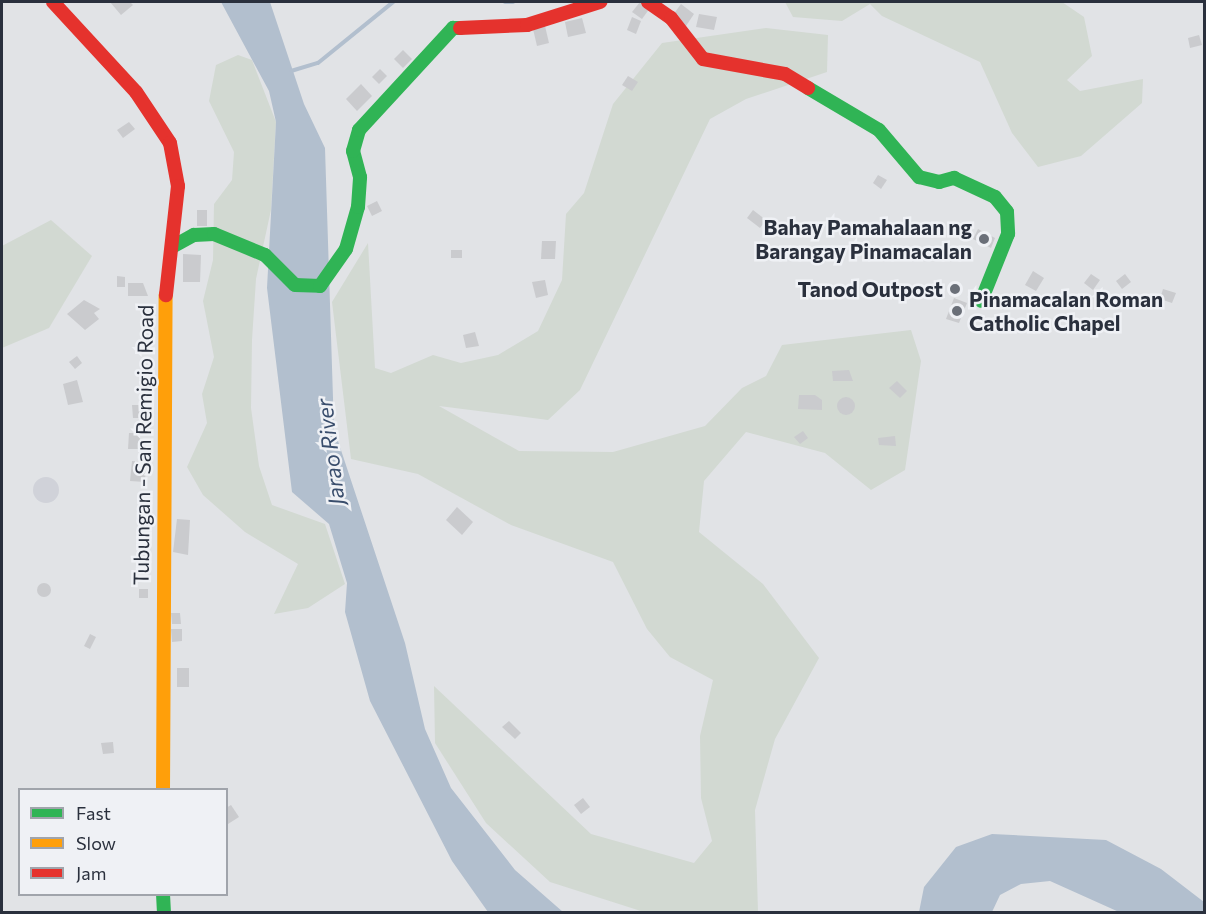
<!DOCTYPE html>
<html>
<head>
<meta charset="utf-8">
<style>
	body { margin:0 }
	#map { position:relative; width:1206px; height:914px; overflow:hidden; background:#e1e3e6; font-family:Commissioner,sans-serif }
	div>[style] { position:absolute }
	.built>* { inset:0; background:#d0d2d9 }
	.round { border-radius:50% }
	.green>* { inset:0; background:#d2d9d2 }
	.water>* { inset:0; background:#b2bfce }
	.stream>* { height:4px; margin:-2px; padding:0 2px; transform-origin:2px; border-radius:2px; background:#b2bfce }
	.building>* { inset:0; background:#cacbce }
	.fast>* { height:14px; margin:-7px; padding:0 7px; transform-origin:7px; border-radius:7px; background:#30b455 }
	.slow>* { height:14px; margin:-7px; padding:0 7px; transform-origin:7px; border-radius:7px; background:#ff9f0a }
	.jam>* { height:14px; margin:-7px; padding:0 7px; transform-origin:7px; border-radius:7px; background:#e5322d }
	.dots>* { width:16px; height:16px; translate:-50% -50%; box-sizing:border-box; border:3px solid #eff1f5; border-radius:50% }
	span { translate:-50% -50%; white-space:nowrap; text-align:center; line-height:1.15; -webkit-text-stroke:5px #eff1f5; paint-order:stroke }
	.poi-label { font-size:21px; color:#2a303d; font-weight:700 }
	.right { translate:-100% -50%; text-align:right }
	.left { translate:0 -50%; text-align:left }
	.street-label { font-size:21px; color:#2a303d }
	.water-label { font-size:22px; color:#394d6c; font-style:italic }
	.frame { position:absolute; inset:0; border:3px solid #2a303d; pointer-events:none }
	.legend { position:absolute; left:18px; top:788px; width:210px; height:108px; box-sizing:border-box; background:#eff1f5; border:2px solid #a0a4ab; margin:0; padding:8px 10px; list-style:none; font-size:18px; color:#2a303d }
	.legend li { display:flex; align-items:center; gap:12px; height:30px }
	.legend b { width:30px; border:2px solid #a0a4ab }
</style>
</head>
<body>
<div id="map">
	<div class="built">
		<div class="round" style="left:33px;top:477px;width:26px;height:26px"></div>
	</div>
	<div class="green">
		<div style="clip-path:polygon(785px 2px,1062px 2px,1084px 17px,1092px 56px,1067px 80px,1080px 91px,1143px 79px,1142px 103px,1081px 156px,1038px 167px,1012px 133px,980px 62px,882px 16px,870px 4px,842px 21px,793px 17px)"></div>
		<div style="clip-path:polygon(766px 28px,828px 35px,827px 72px,746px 99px,710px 119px,580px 390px,548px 420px,439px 406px,519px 451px,613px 452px,705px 426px,742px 388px,766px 376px,782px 345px,911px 330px,921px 361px,905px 470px,871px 490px,825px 453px,746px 432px,704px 481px,699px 532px,763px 584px,819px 658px,775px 739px,755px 810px,758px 912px,644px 912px,550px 882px,486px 823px,435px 743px,434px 686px,591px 834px,694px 863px,712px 841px,701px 798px,700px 736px,713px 680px,670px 657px,647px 629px,613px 562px,511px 525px,418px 474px,351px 459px,332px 302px,368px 243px,375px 368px,391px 373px,433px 355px,461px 363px,498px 355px,538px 331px,562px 280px,566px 214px,584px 193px,613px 104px,662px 43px)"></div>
		<div style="clip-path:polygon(238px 55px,252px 60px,276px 122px,271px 210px,256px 279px,252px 340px,251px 408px,259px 466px,272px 505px,325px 524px,345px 584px,308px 608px,274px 614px,298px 564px,245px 532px,203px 495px,187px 467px,207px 423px,202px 394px,214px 357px,203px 301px,213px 260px,214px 204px,232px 180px,234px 152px,209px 101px,216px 65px)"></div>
		<div style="clip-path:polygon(51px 220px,92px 256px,49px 328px,2px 348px,2px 246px)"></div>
	</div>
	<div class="water">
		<div style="clip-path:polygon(221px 2px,270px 2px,304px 104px,325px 148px,334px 429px,405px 643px,425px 729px,451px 788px,515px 870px,563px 912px,488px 912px,452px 861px,370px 701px,345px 612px,347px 583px,329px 524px,292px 492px,267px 288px,276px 122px,269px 91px)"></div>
		<div style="clip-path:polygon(992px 834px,1106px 840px,1161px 869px,1204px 902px,1204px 912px,1119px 912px,1050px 881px,1021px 884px,1000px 895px,992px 912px,919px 912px,924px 887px,956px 847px)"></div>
	</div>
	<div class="stream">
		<div style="left:505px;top:2px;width:8px"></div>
		<div style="left:291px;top:71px;width:28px;rotate:-17deg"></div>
		<div style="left:318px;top:63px;width:97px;rotate:-39.1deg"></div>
	</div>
	<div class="building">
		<div style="clip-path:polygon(110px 2px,130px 2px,133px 5px,121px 15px)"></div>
		<div style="clip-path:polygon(640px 2px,650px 8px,642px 19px,632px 12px)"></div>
		<div style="clip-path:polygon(681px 4px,694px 14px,686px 26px,673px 15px)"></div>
		<div style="clip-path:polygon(699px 14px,717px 17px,714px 30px,696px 27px)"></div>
		<div style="clip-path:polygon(632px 17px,641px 21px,636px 34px,627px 30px)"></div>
		<div style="clip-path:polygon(582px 18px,586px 33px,568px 37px,565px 22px)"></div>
		<div style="clip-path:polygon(545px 26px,549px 43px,537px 46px,533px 29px)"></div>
		<div style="clip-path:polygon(1199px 35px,1202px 45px,1190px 48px,1188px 38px)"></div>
		<div style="clip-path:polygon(403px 50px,412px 59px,403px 68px,394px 59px)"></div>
		<div style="clip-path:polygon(380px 69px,387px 76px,379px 84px,372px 77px)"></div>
		<div style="clip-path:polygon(628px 76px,638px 82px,632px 91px,622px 85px)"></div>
		<div style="clip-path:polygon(361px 84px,372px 96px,357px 111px,346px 99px)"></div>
		<div style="clip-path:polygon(129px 122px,135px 129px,123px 138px,117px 130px)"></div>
		<div style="clip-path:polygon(878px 175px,887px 180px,881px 189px,873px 183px)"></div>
		<div style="clip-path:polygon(377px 201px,382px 211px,372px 216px,367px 206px)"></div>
		<div style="clip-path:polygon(197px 210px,207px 210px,207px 226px,197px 226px)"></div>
		<div style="clip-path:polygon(753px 210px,766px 220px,760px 228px,747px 218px)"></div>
		<div style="clip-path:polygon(978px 229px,995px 238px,991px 248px,973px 239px)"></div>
		<div style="clip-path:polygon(542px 241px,556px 241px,555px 259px,541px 259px)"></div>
		<div style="clip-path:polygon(451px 250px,462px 250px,462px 258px,451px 258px)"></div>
		<div style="clip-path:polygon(183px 254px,201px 255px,200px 282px,183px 282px)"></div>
		<div style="clip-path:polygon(1033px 271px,1044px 278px,1036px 291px,1025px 285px)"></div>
		<div style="clip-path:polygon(1091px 274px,1100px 280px,1093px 290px,1084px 283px)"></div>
		<div style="clip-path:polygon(1125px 274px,1131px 282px,1122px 289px,1116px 281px)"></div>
		<div style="clip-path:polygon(117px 276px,125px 277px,125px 287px,117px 287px)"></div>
		<div style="clip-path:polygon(545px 280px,548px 295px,536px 298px,532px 282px)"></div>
		<div style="clip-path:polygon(128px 283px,143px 283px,148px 296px,128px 296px)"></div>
		<div style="clip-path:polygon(1163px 289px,1176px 293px,1172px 303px,1160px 299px)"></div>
		<div style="clip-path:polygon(954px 298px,967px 303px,959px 323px,946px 319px)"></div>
		<div style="clip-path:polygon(84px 300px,100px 309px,94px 313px,99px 319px,85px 330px,67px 314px)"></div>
		<div style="clip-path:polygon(475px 332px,479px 346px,466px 348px,463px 335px)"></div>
		<div style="clip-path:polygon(77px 356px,82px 363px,75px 369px,69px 362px)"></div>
		<div style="clip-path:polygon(849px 370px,853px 381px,833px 381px,832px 371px)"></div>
		<div style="clip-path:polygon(77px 380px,83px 402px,68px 405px,63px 384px)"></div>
		<div style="clip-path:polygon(897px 381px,907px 391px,900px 398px,889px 388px)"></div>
		<div style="clip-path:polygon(799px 395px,815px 395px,822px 400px,822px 410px,798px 409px)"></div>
		<div class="round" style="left:837px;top:397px;width:18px;height:18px"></div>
		<div style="clip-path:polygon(132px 405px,142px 405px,143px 418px,133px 418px)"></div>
		<div style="clip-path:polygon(803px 431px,808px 438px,800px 444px,794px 437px)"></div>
		<div style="clip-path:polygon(129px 433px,140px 433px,140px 449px,128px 449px)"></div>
		<div style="clip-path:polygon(895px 436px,896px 446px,879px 445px,878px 438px)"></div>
		<div style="clip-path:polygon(132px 461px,146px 462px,145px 482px,130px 481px)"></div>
		<div style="clip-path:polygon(457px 507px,473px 522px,462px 535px,446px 520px)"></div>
		<div style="clip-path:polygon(177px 519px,190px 520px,188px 555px,173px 552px)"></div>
		<div class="round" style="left:37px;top:583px;width:14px;height:14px"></div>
		<div style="clip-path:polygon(139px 589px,148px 589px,148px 598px,139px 598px)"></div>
		<div style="clip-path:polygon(171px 613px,180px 613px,181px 624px,172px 624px)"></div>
		<div style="clip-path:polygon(171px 629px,182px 629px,182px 641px,172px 642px)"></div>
		<div style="clip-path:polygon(90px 634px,96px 637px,90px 649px,84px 646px)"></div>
		<div style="clip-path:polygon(177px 668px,189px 668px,189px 687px,177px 687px)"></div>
		<div style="clip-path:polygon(509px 721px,521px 733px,515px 739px,502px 727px)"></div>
		<div style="clip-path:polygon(113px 742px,114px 753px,103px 754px,101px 743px)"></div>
		<div style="clip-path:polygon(583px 798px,590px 807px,581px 814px,574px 805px)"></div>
		<div style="clip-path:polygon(231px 805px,239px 817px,228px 824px,226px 808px)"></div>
	</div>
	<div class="fast">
		<div style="left:808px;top:88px;width:82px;rotate:30.6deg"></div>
		<div style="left:879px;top:130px;width:62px;rotate:49.6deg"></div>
		<div style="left:919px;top:177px;width:21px;rotate:14deg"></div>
		<div style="left:939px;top:182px;width:16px;rotate:-15deg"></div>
		<div style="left:954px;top:178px;width:45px;rotate:24.9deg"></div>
		<div style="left:995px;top:197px;width:19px;rotate:51deg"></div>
		<div style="left:1007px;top:212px;width:22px;rotate:87deg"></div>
		<div style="left:1008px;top:234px;width:72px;rotate:111.9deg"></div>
		<div style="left:172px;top:247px;width:25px;rotate:-29deg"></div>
		<div style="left:194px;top:235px;width:20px;rotate:-3deg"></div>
		<div style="left:214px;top:234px;width:55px;rotate:22.4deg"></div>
		<div style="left:265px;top:255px;width:42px;rotate:45deg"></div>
		<div style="left:295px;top:285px;width:25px;rotate:2deg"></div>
		<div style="left:320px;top:286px;width:45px;rotate:-54.9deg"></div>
		<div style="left:346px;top:249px;width:44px;rotate:-74.1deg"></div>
		<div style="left:358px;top:207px;width:30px;rotate:-86deg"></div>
		<div style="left:360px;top:177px;width:27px;rotate:-105deg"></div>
		<div style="left:353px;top:151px;width:22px;rotate:-74deg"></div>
		<div style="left:359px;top:130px;width:139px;rotate:-47.3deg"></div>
		<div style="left:453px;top:28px;width:7px"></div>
		<div style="left:163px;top:894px;width:18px;rotate:87deg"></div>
	</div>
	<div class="slow">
		<div style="left:163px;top:790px;width:495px;rotate:-89.7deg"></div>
	</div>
	<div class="jam">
		<div style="left:53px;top:2px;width:122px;rotate:47.3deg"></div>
		<div style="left:136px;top:92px;width:61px;rotate:56.3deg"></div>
		<div style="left:170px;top:143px;width:44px;rotate:79.5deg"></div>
		<div style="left:178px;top:186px;width:110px;rotate:96.3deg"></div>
		<div style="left:648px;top:2px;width:28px;rotate:35deg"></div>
		<div style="left:671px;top:18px;width:52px;rotate:52deg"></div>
		<div style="left:703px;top:59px;width:83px;rotate:10.4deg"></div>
		<div style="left:785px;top:74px;width:27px;rotate:31deg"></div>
		<div style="left:460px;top:28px;width:67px;rotate:-2.6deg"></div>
		<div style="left:527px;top:25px;width:77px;rotate:-17.5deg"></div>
	</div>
	<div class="dots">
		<div style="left:984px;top:239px;background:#6a6f78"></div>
		<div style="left:955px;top:289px;background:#6a6f78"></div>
		<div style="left:957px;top:311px;background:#6a6f78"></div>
	</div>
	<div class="poi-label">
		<span class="right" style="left:972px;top:239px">Bahay Pamahalaan ng<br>Barangay Pinamacalan</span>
		<span class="right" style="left:943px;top:289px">Tanod Outpost</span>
		<span class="left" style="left:969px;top:311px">Pinamacalan Roman<br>Catholic Chapel</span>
	</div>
	<div class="street-label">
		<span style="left:143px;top:445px;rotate:-89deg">Tubungan - San Remigio Road</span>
	</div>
	<div class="water-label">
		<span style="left:330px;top:452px;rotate:-97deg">Jarao River</span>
	</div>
	<div class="frame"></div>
	<ul class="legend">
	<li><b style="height:8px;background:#30b455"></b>Fast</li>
	<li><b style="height:8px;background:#ff9f0a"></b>Slow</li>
	<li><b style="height:8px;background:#e5322d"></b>Jam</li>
	</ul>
</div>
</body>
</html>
